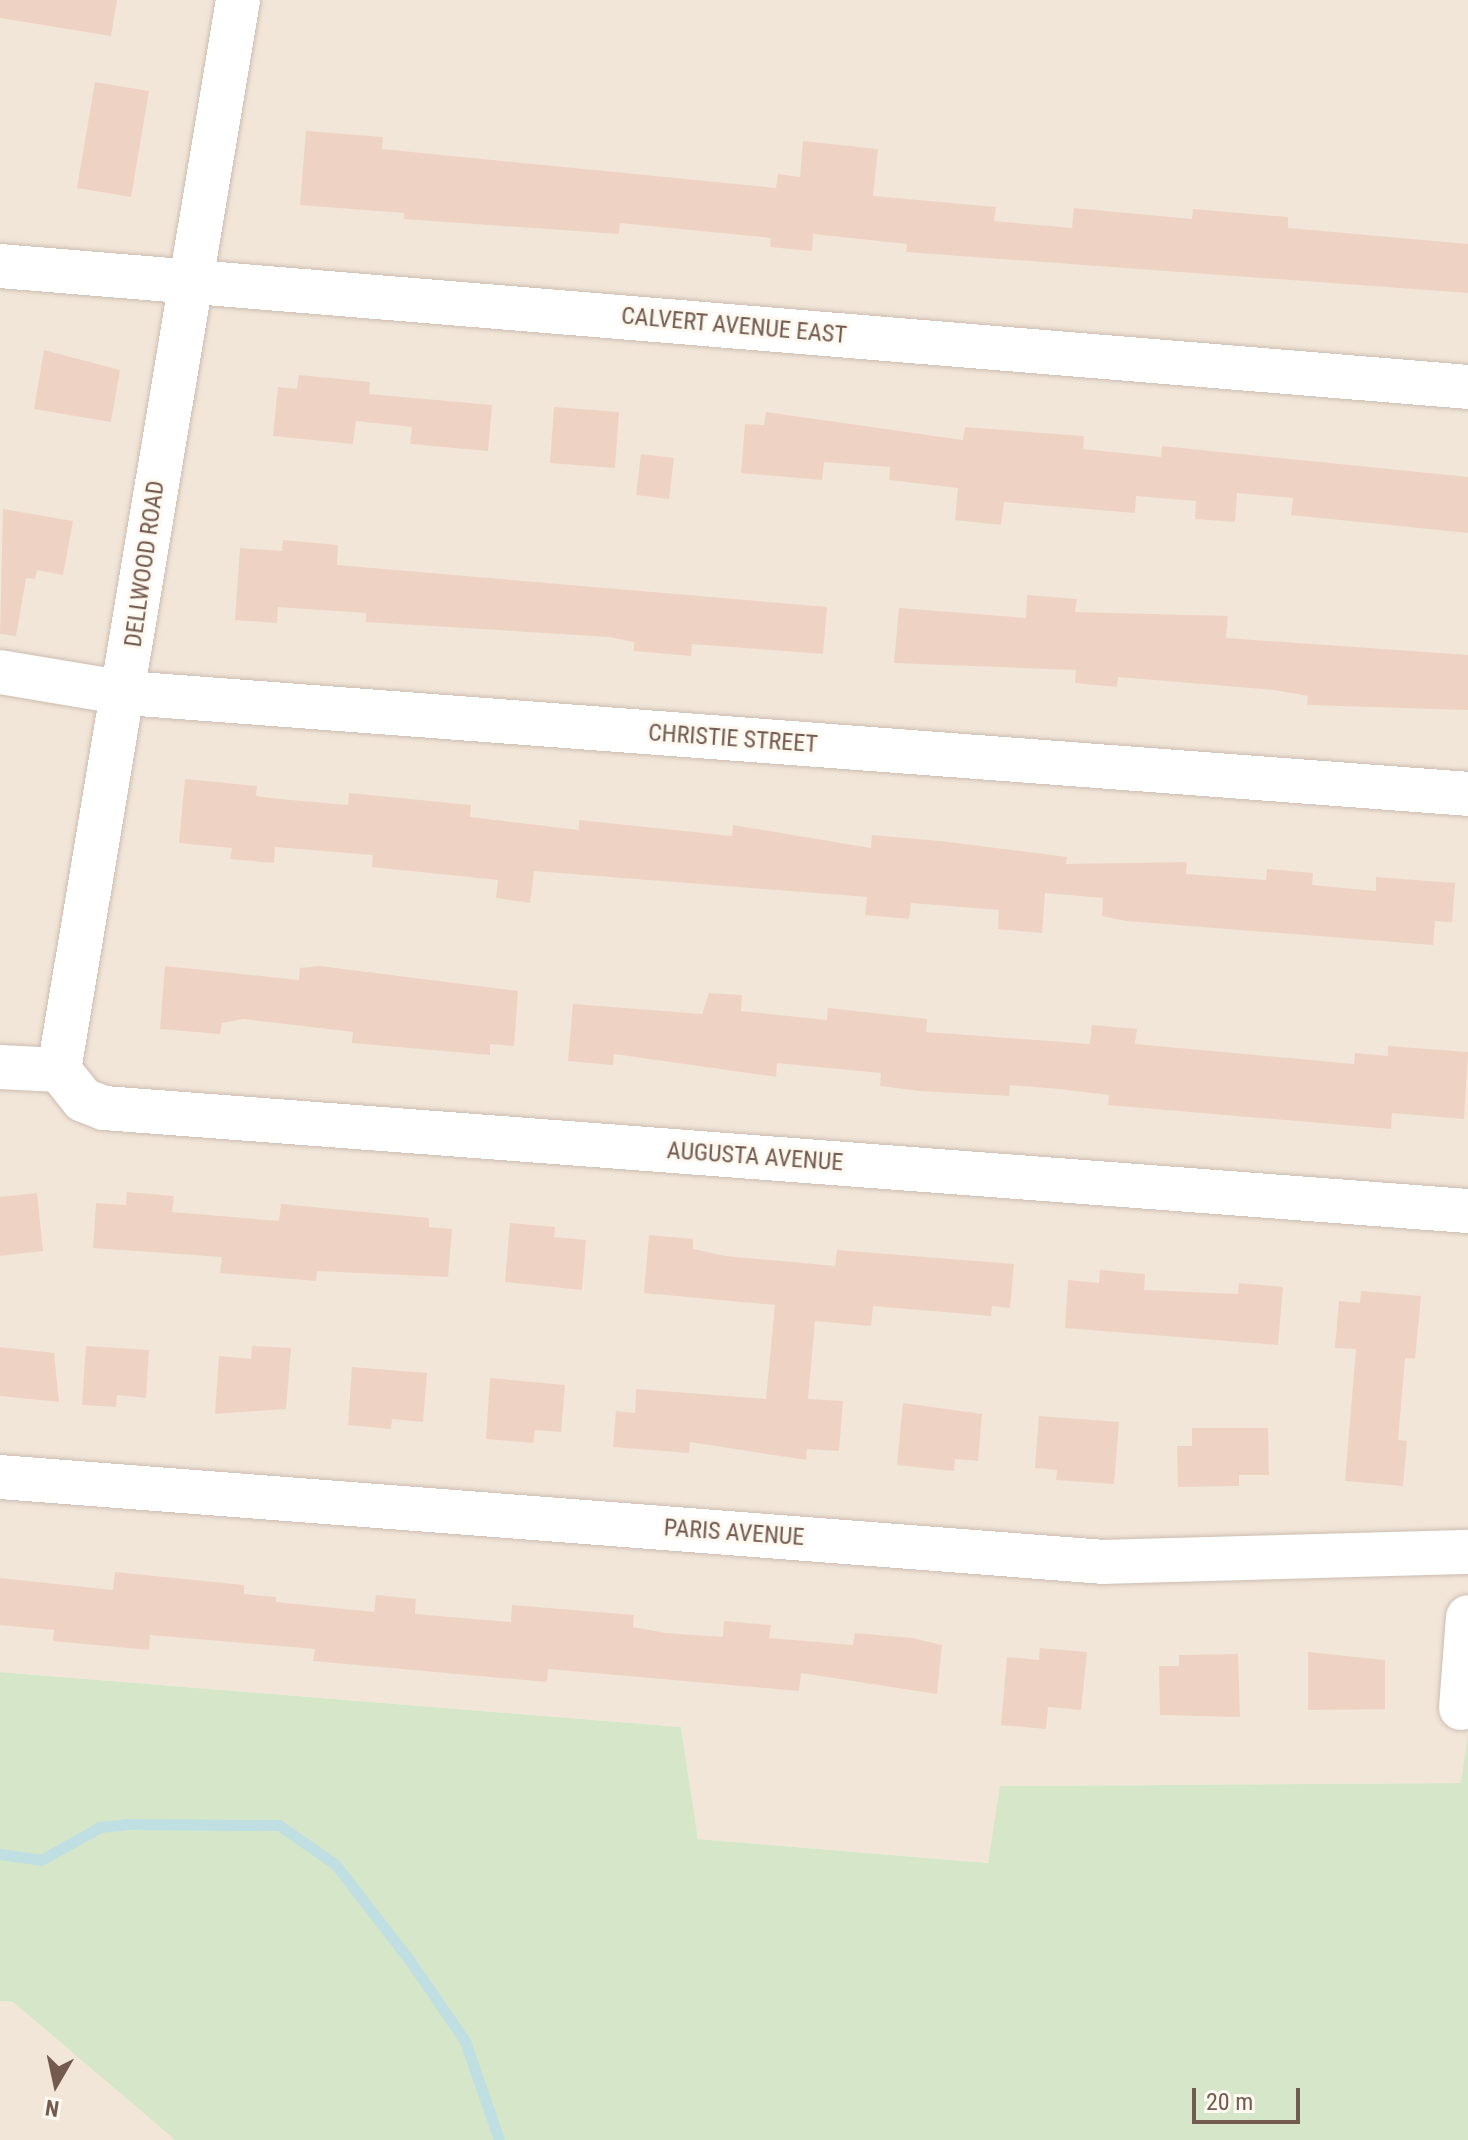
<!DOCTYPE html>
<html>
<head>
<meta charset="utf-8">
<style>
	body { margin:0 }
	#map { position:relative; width:1468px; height:2140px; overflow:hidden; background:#fbf4ea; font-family:"Roboto Condensed",sans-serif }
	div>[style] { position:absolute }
	.residential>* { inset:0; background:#f2e6d9 }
	.green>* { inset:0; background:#d6e7c9 }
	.stream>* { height:11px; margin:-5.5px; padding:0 5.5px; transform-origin:5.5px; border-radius:5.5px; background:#bfdfe3 }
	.building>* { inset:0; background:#eed3c4 }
	.roads { filter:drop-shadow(0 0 2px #ccbcb0) drop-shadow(0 0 2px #ccbcb0) }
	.minor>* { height:44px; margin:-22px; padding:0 22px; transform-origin:22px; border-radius:22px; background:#fff }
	span { translate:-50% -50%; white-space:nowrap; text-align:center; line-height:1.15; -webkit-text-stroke:6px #fdf8f0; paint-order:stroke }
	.street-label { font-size:24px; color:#735b4f }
	.north { position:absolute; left:16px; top:2044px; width:80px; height:80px; -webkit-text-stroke:6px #fdf8f0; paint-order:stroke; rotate:189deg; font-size:22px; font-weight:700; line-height:32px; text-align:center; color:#735b4f }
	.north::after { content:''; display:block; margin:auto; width:28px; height:36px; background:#735b4f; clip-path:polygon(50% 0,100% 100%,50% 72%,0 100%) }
	.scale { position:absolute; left:1192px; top:2088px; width:108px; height:36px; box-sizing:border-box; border:4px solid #735b4f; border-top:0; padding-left:10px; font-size:24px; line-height:28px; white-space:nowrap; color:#735b4f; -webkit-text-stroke:6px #fdf8f0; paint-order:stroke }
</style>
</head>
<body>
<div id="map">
	<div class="residential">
		<div style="clip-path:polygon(0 0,1468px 0,1468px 1732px,1462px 1783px,1001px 1786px,989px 1863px,698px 1839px,681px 1727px,0 1672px)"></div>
		<div style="clip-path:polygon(0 2001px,13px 2002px,175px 2140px,0 2140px)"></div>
	</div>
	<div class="green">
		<div style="clip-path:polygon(0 1672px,681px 1727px,698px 1839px,988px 1863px,1000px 1786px,1461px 1783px,1468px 1732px,1468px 2140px,175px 2140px,13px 2002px,0 2001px)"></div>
	</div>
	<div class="stream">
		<div style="left:0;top:1854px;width:41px;rotate:8.3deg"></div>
		<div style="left:41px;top:1860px;width:68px;rotate:-29.2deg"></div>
		<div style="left:100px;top:1827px;width:29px;rotate:-6deg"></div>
		<div style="left:129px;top:1824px;width:150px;rotate:0.4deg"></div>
		<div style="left:279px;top:1825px;width:68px;rotate:34.9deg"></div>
		<div style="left:335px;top:1864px;width:119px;rotate:52.2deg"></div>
		<div style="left:408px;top:1958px;width:101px;rotate:55.5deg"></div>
		<div style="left:465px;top:2041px;width:105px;rotate:71deg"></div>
	</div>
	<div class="building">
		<div style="clip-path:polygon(0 0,117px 0,111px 36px,0 18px)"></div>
		<div style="clip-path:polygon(95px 82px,149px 91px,131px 197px,77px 188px)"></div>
		<div style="clip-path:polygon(306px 131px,383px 137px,382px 149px,776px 188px,778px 174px,800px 177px,803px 141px,878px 149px,873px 196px,996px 207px,994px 221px,1072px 228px,1074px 208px,1192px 219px,1193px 209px,1288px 217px,1288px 228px,1468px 244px,1468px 293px,906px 252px,907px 244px,813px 234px,812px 251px,770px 247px,771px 238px,620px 223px,619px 234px,404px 219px,404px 213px,300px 205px)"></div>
		<div style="clip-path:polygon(44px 350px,120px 370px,111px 422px,34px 409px)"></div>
		<div style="clip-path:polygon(299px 375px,370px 382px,369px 394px,492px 405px,488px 451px,410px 444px,412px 427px,356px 421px,353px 444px,273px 436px,278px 387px,297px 389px)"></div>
		<div style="clip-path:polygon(554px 407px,619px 412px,615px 468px,550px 463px)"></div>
		<div style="clip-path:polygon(766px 412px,963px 440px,965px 427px,1043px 433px,1084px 436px,1083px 449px,1161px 457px,1162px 446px,1468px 477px,1468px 533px,1291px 515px,1293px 498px,1237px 493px,1235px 522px,1195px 519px,1196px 501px,1136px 496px,1135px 513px,1004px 502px,1001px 525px,955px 520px,958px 488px,889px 480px,890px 467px,824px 462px,822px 480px,741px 473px,745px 424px,764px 425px)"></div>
		<div style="clip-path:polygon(641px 454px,674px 458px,669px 499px,636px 495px)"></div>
		<div style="clip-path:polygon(3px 509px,73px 521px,63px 575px,37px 570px,35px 579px,26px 578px,16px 636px,0 634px)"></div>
		<div style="clip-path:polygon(283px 540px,338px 545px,337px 565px,827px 607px,823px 654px,692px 644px,691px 656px,634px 651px,634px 642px,610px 637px,366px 622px,366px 613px,278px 607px,277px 623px,235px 620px,240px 548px,282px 551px)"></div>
		<div style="clip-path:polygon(1027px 595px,1077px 599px,1075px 612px,1228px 616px,1226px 638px,1468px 655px,1468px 710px,1307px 705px,1308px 696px,1274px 690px,1118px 677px,1117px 687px,1075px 683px,1076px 670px,894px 663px,899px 608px,1026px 618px)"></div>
		<div style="clip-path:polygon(185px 779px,257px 786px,256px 796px,280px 799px,348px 805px,349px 793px,471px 805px,470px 817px,579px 830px,579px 820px,732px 836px,733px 825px,871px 848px,872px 835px,940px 841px,1067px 857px,1066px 864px,1187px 862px,1186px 874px,1266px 880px,1267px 869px,1313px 873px,1312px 885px,1376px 891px,1376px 877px,1455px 883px,1452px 922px,1435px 921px,1433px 945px,1126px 921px,1102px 916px,1103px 898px,1045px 893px,1042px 933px,998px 929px,999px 910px,911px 903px,909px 919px,865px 915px,867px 897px,534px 871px,530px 903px,496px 898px,498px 880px,372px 867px,373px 855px,275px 847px,274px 863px,230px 859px,232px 848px,179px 843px)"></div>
		<div style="clip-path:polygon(165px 966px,299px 980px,300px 968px,320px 966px,518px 991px,514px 1046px,490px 1044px,490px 1055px,352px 1043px,353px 1032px,244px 1019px,222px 1023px,220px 1034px,160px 1029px)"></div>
		<div style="clip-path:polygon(709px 993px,742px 995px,741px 1011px,827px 1020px,828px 1008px,927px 1019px,926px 1032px,1090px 1044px,1092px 1025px,1137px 1029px,1135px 1044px,1354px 1064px,1355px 1053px,1388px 1056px,1388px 1046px,1468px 1052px,1464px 1119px,1392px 1113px,1391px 1129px,1108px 1105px,1109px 1095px,1059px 1089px,1010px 1085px,1009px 1096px,920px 1091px,880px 1086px,881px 1073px,777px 1063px,776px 1077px,614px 1054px,613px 1065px,568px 1061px,573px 1004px,702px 1014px)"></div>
		<div style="clip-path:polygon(127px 1192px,174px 1196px,172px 1212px,279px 1221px,281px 1204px,429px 1218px,429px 1227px,452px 1229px,448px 1277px,317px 1271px,316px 1281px,220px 1273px,222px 1257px,93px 1248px,96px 1203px,126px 1205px)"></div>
		<div style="clip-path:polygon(37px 1193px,43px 1251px,0 1256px,0 1197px)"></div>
		<div style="clip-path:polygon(510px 1223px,555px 1227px,554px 1237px,586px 1240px,582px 1290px,505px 1282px)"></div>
		<div style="clip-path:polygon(649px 1235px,693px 1239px,693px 1249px,725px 1256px,835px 1266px,837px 1250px,1014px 1264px,1010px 1308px,992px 1306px,991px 1316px,873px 1306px,871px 1326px,815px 1321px,808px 1399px,843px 1401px,839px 1451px,807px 1449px,806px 1460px,690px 1442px,689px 1453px,613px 1447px,616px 1411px,635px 1413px,636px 1389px,766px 1399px,775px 1305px,644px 1293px)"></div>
		<div style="clip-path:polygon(1100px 1270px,1145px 1274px,1144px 1290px,1238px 1294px,1239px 1283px,1283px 1287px,1278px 1345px,1065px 1328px,1068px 1280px,1099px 1283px)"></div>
		<div style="clip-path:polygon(1361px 1291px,1421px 1296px,1415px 1359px,1405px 1358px,1398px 1440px,1407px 1441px,1403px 1486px,1345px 1481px,1356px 1349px,1335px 1348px,1339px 1301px,1360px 1303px)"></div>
		<div style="clip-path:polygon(86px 1346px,149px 1350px,146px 1398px,117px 1395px,116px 1407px,82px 1405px)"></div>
		<div style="clip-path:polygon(252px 1346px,291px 1348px,286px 1409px,215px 1414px,219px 1356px,251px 1359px)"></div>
		<div style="clip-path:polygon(0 1347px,54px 1353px,59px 1402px,0 1396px)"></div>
		<div style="clip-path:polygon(352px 1367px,427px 1373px,423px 1422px,392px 1419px,391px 1429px,348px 1425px)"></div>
		<div style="clip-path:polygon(490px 1378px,565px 1385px,561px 1432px,535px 1430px,533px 1443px,486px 1439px)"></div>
		<div style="clip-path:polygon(903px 1403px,982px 1414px,978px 1461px,955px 1459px,954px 1471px,897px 1465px)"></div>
		<div style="clip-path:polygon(1039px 1416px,1119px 1422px,1114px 1484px,1056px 1480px,1057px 1470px,1035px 1468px)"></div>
		<div style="clip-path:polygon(1192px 1428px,1268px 1428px,1269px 1475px,1239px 1475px,1239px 1486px,1178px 1487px,1177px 1446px,1192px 1446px)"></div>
		<div style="clip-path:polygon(115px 1572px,244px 1585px,244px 1594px,276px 1597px,276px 1602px,374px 1612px,376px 1595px,416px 1599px,415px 1614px,511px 1622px,512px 1605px,634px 1615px,633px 1627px,665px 1633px,723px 1637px,724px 1621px,771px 1625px,769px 1638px,853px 1645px,855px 1633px,912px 1638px,942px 1645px,937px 1694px,801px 1673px,799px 1691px,548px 1669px,547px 1682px,313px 1661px,315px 1649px,150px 1635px,149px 1650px,53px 1641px,54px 1630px,0 1625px,0 1578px,113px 1590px)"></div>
		<div style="clip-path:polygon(1040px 1648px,1087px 1652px,1081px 1710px,1048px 1707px,1046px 1729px,1001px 1725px,1007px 1657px,1039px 1660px)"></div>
		<div style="clip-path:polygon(1308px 1652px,1385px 1660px,1385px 1709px,1308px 1710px)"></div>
		<div style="clip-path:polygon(1238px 1654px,1240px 1717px,1160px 1715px,1159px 1666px,1179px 1666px,1179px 1655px)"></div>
	</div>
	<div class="roads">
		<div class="minor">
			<div style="left:0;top:266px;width:1473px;rotate:4.71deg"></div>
			<div style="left:0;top:672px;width:128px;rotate:9.5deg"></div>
			<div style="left:126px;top:693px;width:1346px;rotate:4.3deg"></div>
			<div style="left:0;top:1067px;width:59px;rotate:2.9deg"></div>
			<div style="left:59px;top:1070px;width:38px;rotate:51deg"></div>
			<div style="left:83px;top:1100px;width:22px;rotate:21deg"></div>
			<div style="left:104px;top:1108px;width:1368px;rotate:4.32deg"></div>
			<div style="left:59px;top:1070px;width:1085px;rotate:-80.5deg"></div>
			<div style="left:0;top:1477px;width:1107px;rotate:4.4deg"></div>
			<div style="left:1104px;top:1562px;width:364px;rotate:-1.6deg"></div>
			<div style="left:1461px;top:1708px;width:91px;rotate:-85.6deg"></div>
		</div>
	</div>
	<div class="street-label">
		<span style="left:734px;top:326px;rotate:5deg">CALVERT AVENUE EAST</span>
		<span style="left:145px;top:564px;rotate:-82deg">DELLWOOD ROAD</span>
		<span style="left:733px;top:739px;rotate:4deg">CHRISTIE STREET</span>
		<span style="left:755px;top:1157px;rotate:4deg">AUGUSTA AVENUE</span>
		<span style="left:734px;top:1533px;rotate:4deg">PARIS AVENUE</span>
	</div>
	<div class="north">N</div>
	<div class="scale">20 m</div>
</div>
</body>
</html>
